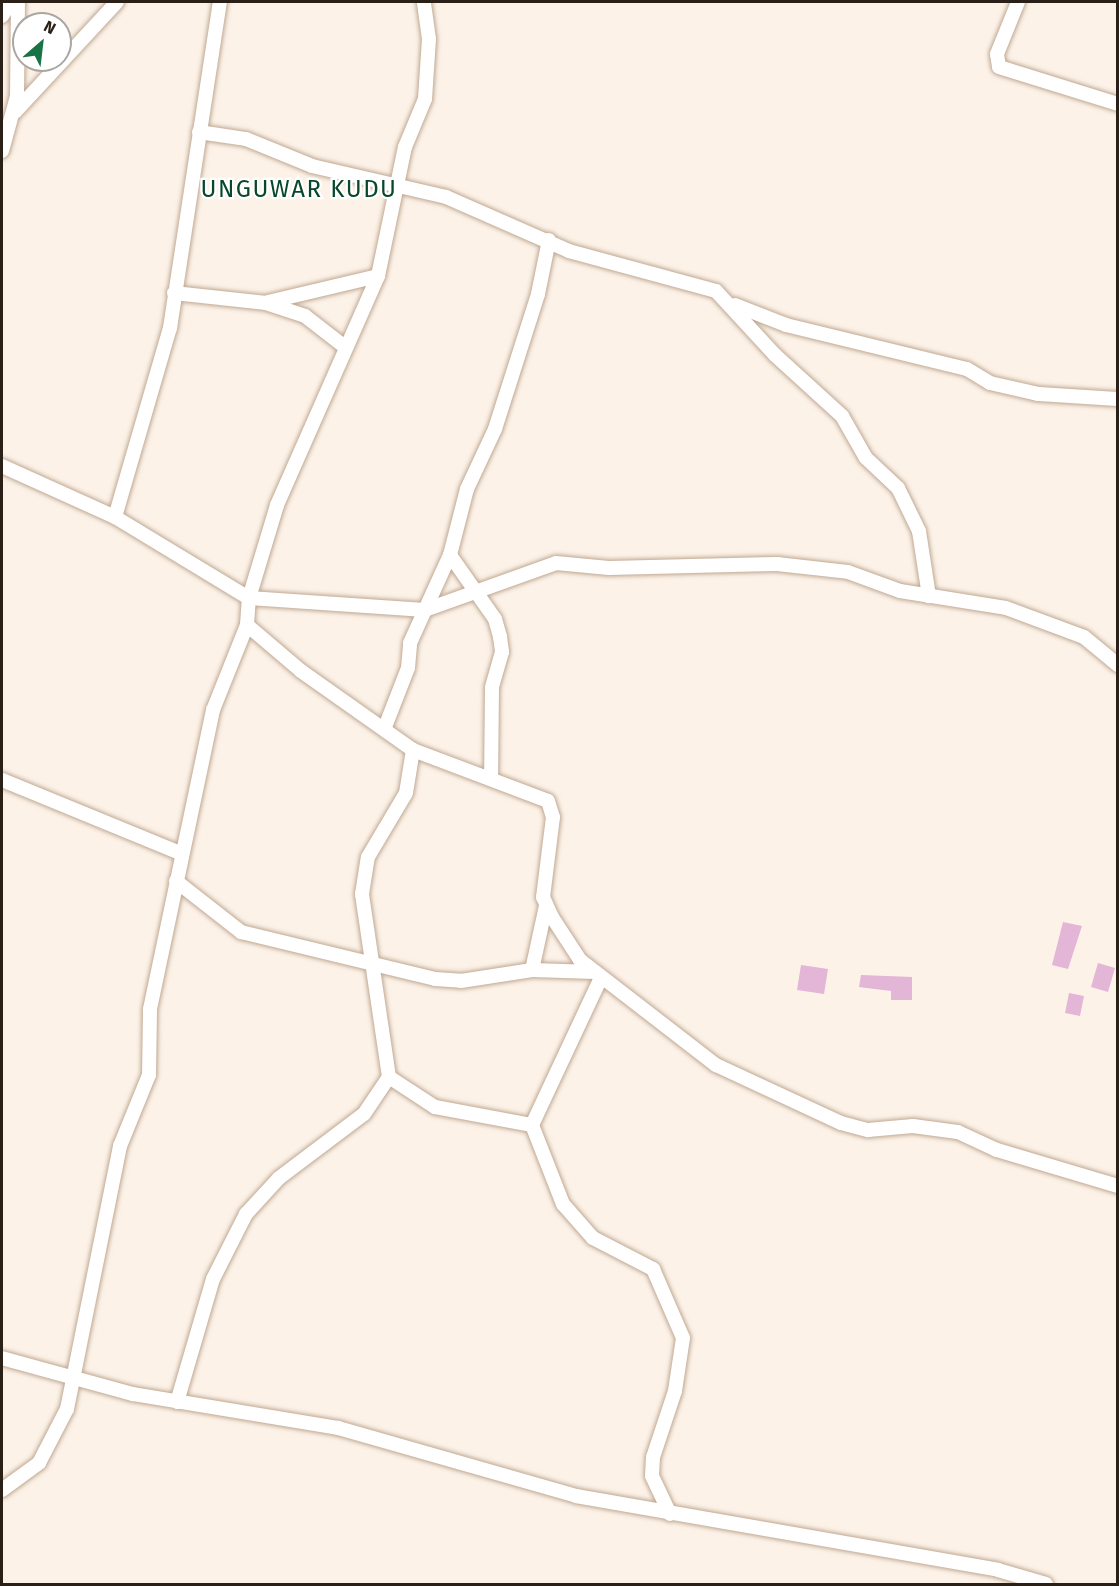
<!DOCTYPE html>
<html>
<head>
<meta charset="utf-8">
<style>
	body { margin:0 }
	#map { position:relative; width:1119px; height:1586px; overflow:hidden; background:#fcf2e8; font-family:"Fira Sans",sans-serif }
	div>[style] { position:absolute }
	.building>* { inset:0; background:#e3b5d6 }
	.roads { filter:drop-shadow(0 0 2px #c0a892) drop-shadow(0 0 2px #c0a892) }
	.street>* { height:14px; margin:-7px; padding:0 7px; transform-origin:7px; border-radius:7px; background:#fff }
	span { translate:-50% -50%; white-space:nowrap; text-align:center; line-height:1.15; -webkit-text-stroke:4.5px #fff; paint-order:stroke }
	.quarter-label { font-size:24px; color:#07472a; letter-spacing:1.5px }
	.frame { position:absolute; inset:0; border:3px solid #2a2018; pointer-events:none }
	.north { position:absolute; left:12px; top:12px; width:60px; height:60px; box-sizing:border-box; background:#fff; border:2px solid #aaa6a3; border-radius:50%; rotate:28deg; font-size:16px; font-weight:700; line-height:24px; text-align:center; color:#2a2018 }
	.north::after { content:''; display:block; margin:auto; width:21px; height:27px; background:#187347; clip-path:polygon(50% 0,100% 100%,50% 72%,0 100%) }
</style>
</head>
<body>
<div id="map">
	<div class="building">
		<div style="clip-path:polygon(1063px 922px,1082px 926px,1068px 969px,1052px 965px)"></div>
		<div style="clip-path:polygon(1098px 963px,1115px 968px,1108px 992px,1091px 987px)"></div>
		<div style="clip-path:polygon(801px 965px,828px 969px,824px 994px,797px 990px)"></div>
		<div style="clip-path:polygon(861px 975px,912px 977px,912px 1000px,891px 1000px,891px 991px,859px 987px)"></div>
		<div style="clip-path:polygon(1069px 993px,1084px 996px,1080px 1016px,1065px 1013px)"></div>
	</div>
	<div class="roads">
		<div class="street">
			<div style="left:1018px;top:2px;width:56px;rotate:112deg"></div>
			<div style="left:997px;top:54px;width:13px;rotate:81deg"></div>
			<div style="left:999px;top:67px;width:125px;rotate:17.3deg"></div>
			<div style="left:2px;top:16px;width:17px;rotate:-57deg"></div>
			<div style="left:15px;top:112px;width:150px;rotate:-47.2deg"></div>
			<div style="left:199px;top:132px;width:48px;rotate:8.5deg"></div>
			<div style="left:246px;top:139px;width:71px;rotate:22.2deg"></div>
			<div style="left:312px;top:166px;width:138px;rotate:13deg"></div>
			<div style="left:446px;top:197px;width:134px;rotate:23.7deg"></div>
			<div style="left:569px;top:251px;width:152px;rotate:15.2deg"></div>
			<div style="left:716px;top:291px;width:87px;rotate:47.3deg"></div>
			<div style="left:775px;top:355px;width:91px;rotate:42.3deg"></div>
			<div style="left:842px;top:416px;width:48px;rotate:60.3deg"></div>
			<div style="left:866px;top:458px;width:44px;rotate:43.2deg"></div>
			<div style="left:898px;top:488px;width:48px;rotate:64deg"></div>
			<div style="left:919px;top:531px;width:66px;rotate:81.3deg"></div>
			<div style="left:2px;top:151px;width:57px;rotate:-74.7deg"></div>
			<div style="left:17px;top:96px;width:94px;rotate:-89.4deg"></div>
			<div style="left:174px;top:293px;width:93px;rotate:6.2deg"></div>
			<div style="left:266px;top:303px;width:41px;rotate:18.4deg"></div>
			<div style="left:305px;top:316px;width:51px;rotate:37.8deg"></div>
			<div style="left:268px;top:302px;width:113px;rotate:-13.3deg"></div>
			<div style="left:735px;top:305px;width:55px;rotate:21.4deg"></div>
			<div style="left:786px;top:325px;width:186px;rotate:13.7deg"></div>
			<div style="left:967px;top:369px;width:27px;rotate:31deg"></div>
			<div style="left:990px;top:383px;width:49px;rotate:12.9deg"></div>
			<div style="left:1038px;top:394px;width:80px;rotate:3.6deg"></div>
			<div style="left:2px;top:466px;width:124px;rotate:24.3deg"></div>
			<div style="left:115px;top:517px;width:157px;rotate:31.2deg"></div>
			<div style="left:249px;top:598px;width:176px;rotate:3.9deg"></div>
			<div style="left:425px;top:610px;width:139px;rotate:-19.7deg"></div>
			<div style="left:556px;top:563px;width:53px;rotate:5.4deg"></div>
			<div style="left:609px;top:568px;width:168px;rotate:-1.4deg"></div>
			<div style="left:777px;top:564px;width:71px;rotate:6.4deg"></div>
			<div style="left:848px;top:572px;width:55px;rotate:20.1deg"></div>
			<div style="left:900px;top:591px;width:107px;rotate:9.1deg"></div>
			<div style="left:1006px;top:608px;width:83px;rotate:20.4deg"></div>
			<div style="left:1084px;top:637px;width:44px;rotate:39.5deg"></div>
			<div style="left:115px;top:517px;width:197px;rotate:-73.8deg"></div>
			<div style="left:170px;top:328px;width:330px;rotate:-81.3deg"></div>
			<div style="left:450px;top:555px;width:78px;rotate:54.9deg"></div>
			<div style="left:495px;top:619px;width:19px;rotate:74deg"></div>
			<div style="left:500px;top:637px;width:15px;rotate:82deg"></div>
			<div style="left:502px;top:652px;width:37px;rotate:106deg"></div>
			<div style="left:492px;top:688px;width:91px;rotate:90.6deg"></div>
			<div style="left:247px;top:625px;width:71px;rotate:40.4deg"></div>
			<div style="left:301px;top:671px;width:137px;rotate:35.2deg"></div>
			<div style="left:413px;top:750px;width:144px;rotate:20.7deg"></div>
			<div style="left:548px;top:801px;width:17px;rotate:73deg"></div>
			<div style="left:553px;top:817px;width:81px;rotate:97.1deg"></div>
			<div style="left:543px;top:897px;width:22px;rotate:66deg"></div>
			<div style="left:552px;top:917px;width:51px;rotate:56.9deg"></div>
			<div style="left:580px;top:960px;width:172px;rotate:37.7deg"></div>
			<div style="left:716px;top:1065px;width:138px;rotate:24.9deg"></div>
			<div style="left:841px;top:1123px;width:28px;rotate:15deg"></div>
			<div style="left:868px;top:1130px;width:45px;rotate:-5.1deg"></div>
			<div style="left:913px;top:1126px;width:45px;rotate:7.6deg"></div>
			<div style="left:958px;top:1132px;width:43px;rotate:24.8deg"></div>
			<div style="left:997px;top:1150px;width:126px;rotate:16.6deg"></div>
			<div style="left:385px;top:727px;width:63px;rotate:-68.7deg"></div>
			<div style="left:408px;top:668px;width:25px;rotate:-85deg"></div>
			<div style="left:410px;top:643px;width:97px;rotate:-65.6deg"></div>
			<div style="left:450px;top:555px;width:68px;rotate:-75.6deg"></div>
			<div style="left:467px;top:489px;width:66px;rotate:-65deg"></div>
			<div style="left:495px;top:429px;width:142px;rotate:-72.3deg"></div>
			<div style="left:538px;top:294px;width:55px;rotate:-78.5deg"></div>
			<div style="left:2px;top:780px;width:192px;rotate:22.3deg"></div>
			<div style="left:176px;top:881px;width:83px;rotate:38.1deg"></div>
			<div style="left:241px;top:932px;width:200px;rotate:13.6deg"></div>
			<div style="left:435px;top:979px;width:26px;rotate:4deg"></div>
			<div style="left:461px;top:981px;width:72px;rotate:-8.8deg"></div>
			<div style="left:532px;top:970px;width:63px;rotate:1.8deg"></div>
			<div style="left:532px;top:970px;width:66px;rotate:-77.7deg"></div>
			<div style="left:389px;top:1077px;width:55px;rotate:33.1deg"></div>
			<div style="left:435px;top:1107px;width:99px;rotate:10.5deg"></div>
			<div style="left:532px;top:1125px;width:85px;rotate:68.6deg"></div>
			<div style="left:563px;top:1204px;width:45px;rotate:48.6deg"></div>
			<div style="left:593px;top:1238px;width:68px;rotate:27.3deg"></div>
			<div style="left:653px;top:1269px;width:75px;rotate:66.5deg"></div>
			<div style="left:683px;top:1338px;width:54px;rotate:98.6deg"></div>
			<div style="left:675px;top:1391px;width:70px;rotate:108.4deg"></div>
			<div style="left:653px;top:1457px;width:19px;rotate:93deg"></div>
			<div style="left:652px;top:1476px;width:42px;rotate:64.7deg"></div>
			<div style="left:532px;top:1125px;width:162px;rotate:-64.9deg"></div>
			<div style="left:2px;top:1358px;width:136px;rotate:15.4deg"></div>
			<div style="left:133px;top:1394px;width:208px;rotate:9.4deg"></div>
			<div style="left:338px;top:1428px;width:248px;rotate:15.9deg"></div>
			<div style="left:576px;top:1496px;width:428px;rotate:9.9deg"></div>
			<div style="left:998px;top:1570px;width:50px;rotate:16.3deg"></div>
			<div style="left:177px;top:1402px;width:128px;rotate:-73.7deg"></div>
			<div style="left:213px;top:1279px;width:73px;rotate:-63.1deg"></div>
			<div style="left:246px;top:1214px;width:49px;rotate:-47.5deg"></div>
			<div style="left:279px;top:1178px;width:106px;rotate:-37deg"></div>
			<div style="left:364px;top:1114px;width:45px;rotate:-56deg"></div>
			<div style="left:389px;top:1077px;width:185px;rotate:-98.4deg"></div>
			<div style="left:362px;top:894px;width:37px;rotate:-81deg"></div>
			<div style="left:368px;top:857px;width:74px;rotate:-59.3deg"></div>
			<div style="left:406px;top:793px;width:44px;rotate:-80.8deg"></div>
			<div style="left:2px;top:1490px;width:46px;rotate:-36.1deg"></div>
			<div style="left:39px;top:1463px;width:61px;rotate:-62.6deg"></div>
			<div style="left:67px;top:1409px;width:268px;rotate:-78.6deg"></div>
			<div style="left:120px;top:1146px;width:77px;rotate:-67.8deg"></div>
			<div style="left:149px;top:1075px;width:66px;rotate:-89.1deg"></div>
			<div style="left:150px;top:1009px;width:306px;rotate:-78.1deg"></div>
			<div style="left:213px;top:710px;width:92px;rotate:-68.2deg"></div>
			<div style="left:247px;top:625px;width:27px;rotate:-86deg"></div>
			<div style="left:249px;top:598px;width:97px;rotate:-73.2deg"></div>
			<div style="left:277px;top:505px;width:250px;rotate:-66.2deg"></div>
			<div style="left:378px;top:276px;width:132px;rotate:-78.2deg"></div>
			<div style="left:405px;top:147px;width:52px;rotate:-67.4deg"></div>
			<div style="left:425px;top:99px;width:60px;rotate:-86.2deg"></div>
			<div style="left:429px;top:39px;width:37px;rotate:-98deg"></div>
		</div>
	</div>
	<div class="quarter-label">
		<span style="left:299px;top:190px">UNGUWAR KUDU</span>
	</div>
	<div class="frame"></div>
	<div class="north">N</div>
</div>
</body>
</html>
